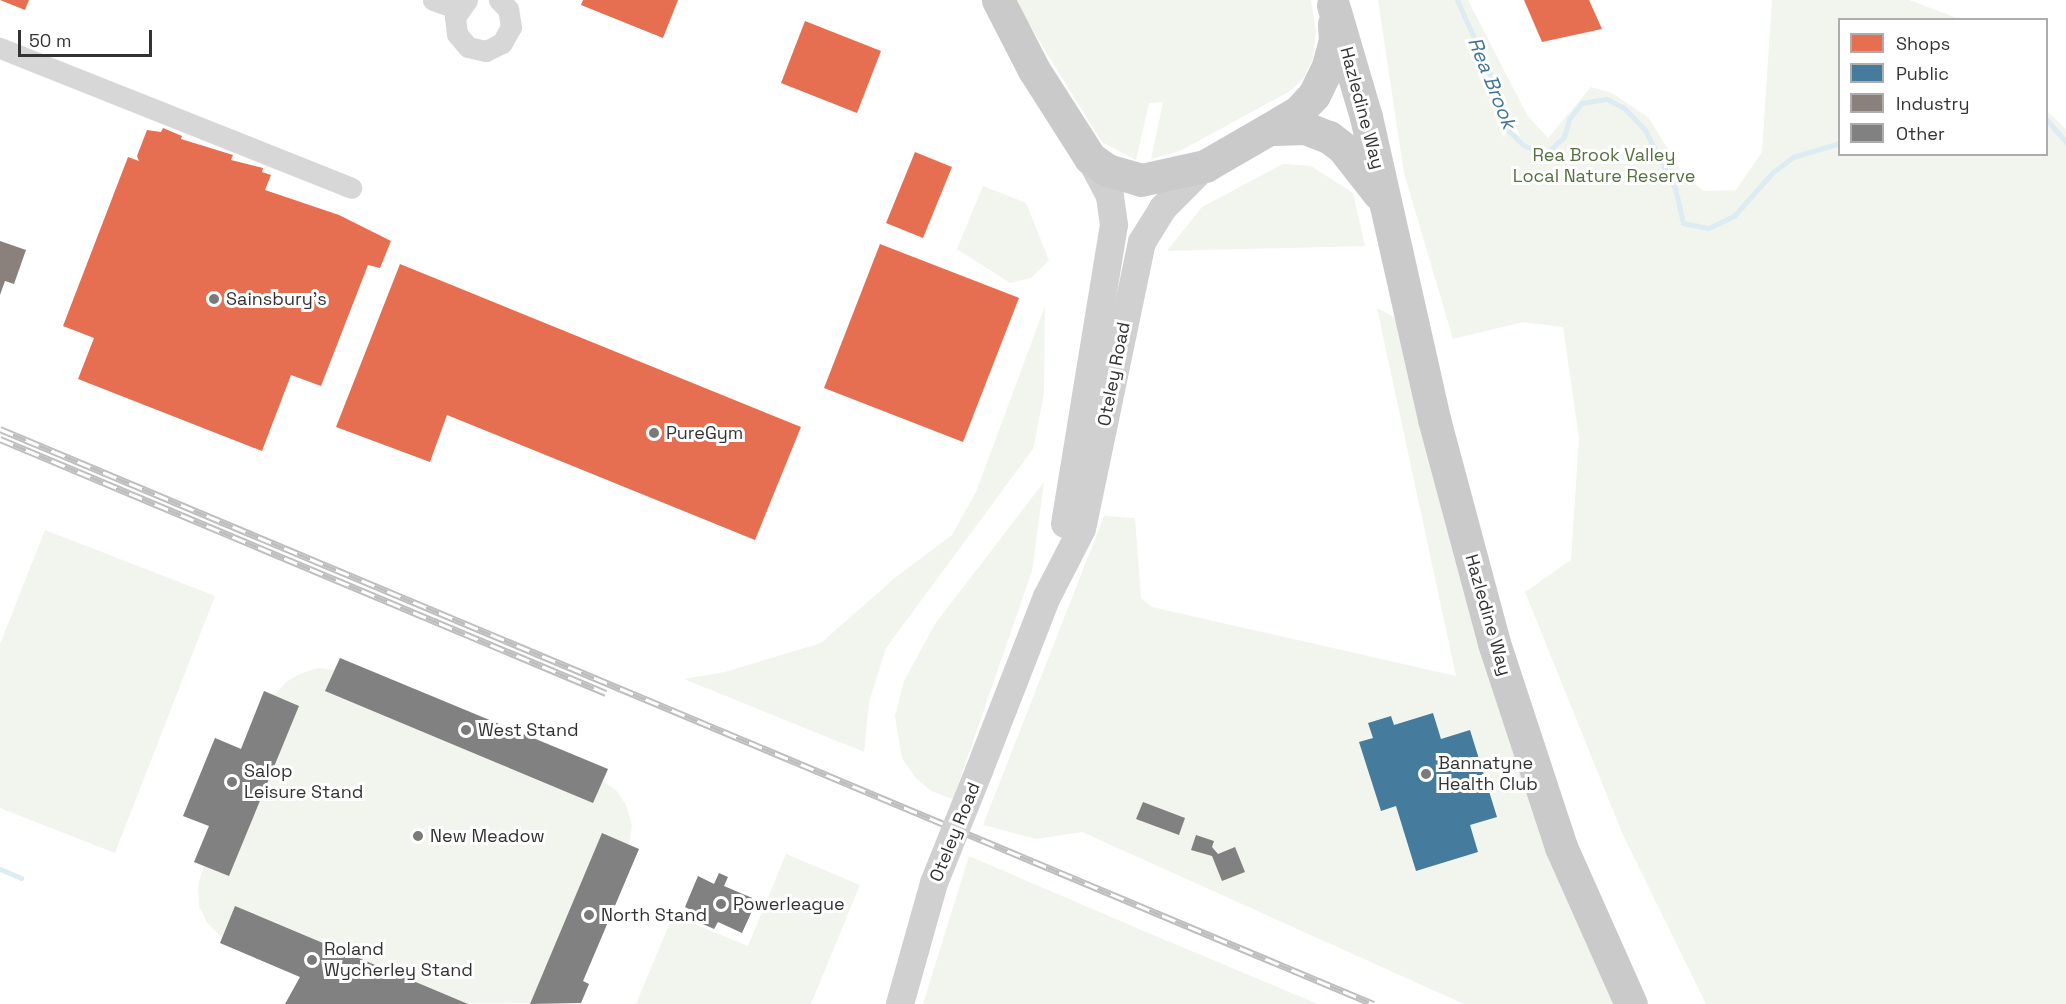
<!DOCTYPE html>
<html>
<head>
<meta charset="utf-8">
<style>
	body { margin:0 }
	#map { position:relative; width:2066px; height:1004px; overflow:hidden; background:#fff; font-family:"Space Grotesk",sans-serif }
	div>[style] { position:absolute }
	.green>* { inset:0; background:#f1f5ed }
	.shops>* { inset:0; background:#e76f51 }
	.public>* { inset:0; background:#457b9d }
	.industry>* { inset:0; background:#8a817c }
	.stream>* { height:5px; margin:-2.5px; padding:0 2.5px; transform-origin:2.5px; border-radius:2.5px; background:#ddebf3 }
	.building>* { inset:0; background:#818181 }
	.minor>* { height:21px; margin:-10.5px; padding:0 10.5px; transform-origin:10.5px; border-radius:10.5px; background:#d7d7d7 }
	.secondary>* { height:28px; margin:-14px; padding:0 14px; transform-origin:14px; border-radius:14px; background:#d0d0d0 }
	.primary>* { height:33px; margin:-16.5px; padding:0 16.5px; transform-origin:16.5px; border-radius:16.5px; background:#cacaca }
	.rail>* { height:7px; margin-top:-3.5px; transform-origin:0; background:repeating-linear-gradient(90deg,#fff 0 14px,#bebebe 0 28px); box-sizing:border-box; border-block:2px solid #bebebe }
	.secondary-bridge>* { height:28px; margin:-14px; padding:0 14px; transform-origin:14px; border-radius:14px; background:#d0d0d0 }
	.dots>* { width:16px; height:16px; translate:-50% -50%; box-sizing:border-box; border:3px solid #fff; border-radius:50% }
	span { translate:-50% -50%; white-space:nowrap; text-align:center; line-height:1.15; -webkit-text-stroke:6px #fff; paint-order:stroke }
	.street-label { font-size:18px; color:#333 }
	.park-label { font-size:18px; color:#56703f }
	.poi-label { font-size:18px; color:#333 }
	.left { translate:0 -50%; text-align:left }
	.water-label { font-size:20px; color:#3f7597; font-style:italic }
	.legend { position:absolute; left:1838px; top:18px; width:210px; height:138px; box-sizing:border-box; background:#fff; border:2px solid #adadad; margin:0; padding:8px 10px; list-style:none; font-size:18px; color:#333 }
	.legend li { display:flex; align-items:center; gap:12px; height:30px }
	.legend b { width:30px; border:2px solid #adadad }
	.scale { position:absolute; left:18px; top:30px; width:134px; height:27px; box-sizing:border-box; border:3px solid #333; border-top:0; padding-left:8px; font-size:18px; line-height:21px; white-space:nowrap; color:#333; -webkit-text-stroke:4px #fff; paint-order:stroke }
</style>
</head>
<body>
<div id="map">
	<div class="green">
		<div style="clip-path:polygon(1014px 0,1311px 0,1316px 32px,1313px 58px,1303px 79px,1290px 91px,1180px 151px,1151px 159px,1163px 102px,1149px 103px,1136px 160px,1102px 142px)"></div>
		<div style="clip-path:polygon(1378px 0,1468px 0,1527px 115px,1548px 138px,1591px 87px,1612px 93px,1649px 118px,1684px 176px,1704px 191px,1736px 190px,1762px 152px,1772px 0,1909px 0,1960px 19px,1840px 20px,1840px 154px,2046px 154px,2047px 111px,2066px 129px,2066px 1004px,1706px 1004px,1623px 835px,1525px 592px,1571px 560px,1579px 438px,1563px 327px,1523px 322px,1453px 339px,1404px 173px)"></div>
		<div style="clip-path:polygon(1283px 164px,1311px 166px,1353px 193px,1365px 246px,1167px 251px,1202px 207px)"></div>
		<div style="clip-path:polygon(983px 186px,1026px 203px,1049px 260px,1031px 278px,1010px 283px,957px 249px)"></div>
		<div style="clip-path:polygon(1045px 306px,1044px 394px,1033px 449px,886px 648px,869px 702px,864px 752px,684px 679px,725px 672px,821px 643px,896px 577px,952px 535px,976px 492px)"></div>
		<div style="clip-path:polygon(1377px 308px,1397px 319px,1620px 1004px,1464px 1004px,1082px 832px,1036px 839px,983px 825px,1104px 516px,1135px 518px,1141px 598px,1152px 607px,1456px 676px)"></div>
		<div style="clip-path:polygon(1044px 482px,1032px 571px,953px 799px,931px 791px,916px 778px,902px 758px,895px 716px,904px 681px,935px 624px)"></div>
		<div style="clip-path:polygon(45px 530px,215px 596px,115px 853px,0 808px,0 644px)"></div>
		<div style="clip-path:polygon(340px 658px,608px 769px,603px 781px,617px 791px,627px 807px,632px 826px,629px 845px,639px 849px,583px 981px,589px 984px,581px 1003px,285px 1004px,300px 977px,220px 943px,222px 937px,208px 924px,199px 906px,198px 886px,204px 866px,194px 862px,209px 827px,183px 816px,215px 738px,241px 748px,264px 691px,275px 695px,286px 682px,302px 673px,318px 668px,334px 670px)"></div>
		<div style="clip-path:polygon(786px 854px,860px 885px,811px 1004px,636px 1004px,673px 915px,748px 946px)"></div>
		<div style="clip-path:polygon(969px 856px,1139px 929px,1318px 1004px,923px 1004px)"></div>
	</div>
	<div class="shops">
		<div style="clip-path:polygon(0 0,29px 0,25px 10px)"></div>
		<div style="clip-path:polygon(583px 0,678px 0,663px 38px,581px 5px)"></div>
		<div style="clip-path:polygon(1524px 0,1589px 0,1602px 29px,1542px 42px)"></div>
		<div style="clip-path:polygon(805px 21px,881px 51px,857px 113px,781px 83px)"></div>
		<div style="clip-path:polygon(163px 128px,182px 136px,181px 139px,233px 155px,231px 160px,263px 168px,262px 172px,271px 175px,265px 190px,339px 215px,391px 241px,380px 268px,368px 265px,321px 386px,291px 375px,262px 451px,78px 379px,94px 338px,63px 326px,128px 157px,139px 161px,137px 156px,147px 130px,161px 132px)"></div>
		<div style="clip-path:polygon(915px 152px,952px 167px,923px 238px,886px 223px)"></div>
		<div style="clip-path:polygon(880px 244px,1019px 298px,963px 442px,824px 388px)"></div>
		<div style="clip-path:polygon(400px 264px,801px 427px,755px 540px,447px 415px,430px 462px,336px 427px)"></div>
	</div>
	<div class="public">
		<div style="clip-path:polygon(1433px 713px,1441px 739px,1470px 730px,1497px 817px,1470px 825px,1478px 852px,1416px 871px,1396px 806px,1381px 811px,1359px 742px,1373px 738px,1368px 723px,1391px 716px,1394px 725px)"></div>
	</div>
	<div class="industry">
		<div style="clip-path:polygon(0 241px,26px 250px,14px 284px,5px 281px,0 295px)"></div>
	</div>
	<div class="stream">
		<div style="left:1457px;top:0;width:78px;rotate:65.7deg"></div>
		<div style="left:1489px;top:71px;width:62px;rotate:72.1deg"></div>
		<div style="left:1508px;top:130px;width:21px;rotate:45deg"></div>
		<div style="left:1523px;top:145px;width:24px;rotate:22deg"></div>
		<div style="left:1545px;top:154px;width:25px;rotate:-42deg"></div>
		<div style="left:1564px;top:137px;width:19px;rotate:-74deg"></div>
		<div style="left:1569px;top:119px;width:21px;rotate:-51deg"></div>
		<div style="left:1582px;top:103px;width:25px;rotate:-9deg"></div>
		<div style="left:1607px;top:99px;width:19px;rotate:28deg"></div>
		<div style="left:1624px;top:108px;width:30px;rotate:46deg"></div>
		<div style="left:1645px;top:130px;width:65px;rotate:62.7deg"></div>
		<div style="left:1675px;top:188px;width:36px;rotate:77deg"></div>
		<div style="left:1683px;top:223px;width:26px;rotate:11deg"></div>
		<div style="left:1709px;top:228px;width:28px;rotate:-26deg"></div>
		<div style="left:1734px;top:216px;width:57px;rotate:-48.5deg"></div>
		<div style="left:1772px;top:173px;width:26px;rotate:-37deg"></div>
		<div style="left:1793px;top:157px;width:49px;rotate:-16.6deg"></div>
		<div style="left:2046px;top:119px;width:30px;rotate:49deg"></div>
		<div style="left:0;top:869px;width:23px;rotate:23deg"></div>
	</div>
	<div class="building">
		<div style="clip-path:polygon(340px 658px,608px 769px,593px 803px,325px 691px)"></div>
		<div style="clip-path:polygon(264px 691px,299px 706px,229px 876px,194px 862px,209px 826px,183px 816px,215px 738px,241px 749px)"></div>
		<div style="clip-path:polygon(1143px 802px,1185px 818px,1179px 835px,1136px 819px)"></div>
		<div style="clip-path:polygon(602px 833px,639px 849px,583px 981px,589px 984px,581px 1003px,530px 1004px)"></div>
		<div style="clip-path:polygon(1196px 835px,1214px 841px,1212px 847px,1218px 854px,1235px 847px,1245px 872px,1222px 881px,1212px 856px,1191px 850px)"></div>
		<div style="clip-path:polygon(719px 873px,728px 877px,724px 886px,757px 900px,742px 933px,718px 922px,714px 929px,692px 919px,695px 912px,685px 907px,698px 876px,714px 884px)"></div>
		<div style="clip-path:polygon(235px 906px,468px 1004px,285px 1004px,300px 977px,220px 943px)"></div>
	</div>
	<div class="minor">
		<div style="left:433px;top:0;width:27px;rotate:20deg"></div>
		<div style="left:467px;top:0;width:21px;rotate:125deg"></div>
		<div style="left:455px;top:17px;width:17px;rotate:83deg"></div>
		<div style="left:457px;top:34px;width:17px;rotate:50deg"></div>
		<div style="left:468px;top:47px;width:18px;rotate:13deg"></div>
		<div style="left:486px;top:51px;width:18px;rotate:-27deg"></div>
		<div style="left:502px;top:43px;width:18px;rotate:-61deg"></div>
		<div style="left:511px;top:27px;width:18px;rotate:-99deg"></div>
		<div style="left:508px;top:9px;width:13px;rotate:-135deg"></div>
		<div style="left:0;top:48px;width:378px;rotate:21.7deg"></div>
	</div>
	<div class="secondary">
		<div style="left:1065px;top:524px;width:303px;rotate:-80.7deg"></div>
		<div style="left:1114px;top:225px;width:29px;rotate:-98deg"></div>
		<div style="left:1110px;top:196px;width:43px;rotate:-117.8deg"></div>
		<div style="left:979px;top:771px;width:187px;rotate:-68.7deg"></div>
		<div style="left:1047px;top:597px;width:76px;rotate:-62.8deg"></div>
		<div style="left:1082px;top:529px;width:293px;rotate:-78.2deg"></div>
		<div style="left:1142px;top:242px;width:40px;rotate:-58deg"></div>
		<div style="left:1163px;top:208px;width:59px;rotate:-45deg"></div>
		<div style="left:900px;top:1004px;width:126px;rotate:-74.3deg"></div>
	</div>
	<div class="primary">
		<div style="left:998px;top:0;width:79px;rotate:62.8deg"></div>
		<div style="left:1034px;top:70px;width:104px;rotate:57.5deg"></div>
		<div style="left:1090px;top:158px;width:21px;rotate:35deg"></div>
		<div style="left:1107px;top:170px;width:35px;rotate:16deg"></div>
		<div style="left:1141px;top:180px;width:66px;rotate:-12.3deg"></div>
		<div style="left:1205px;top:166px;width:108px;rotate:-30.1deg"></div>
		<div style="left:1298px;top:112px;width:23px;rotate:-47deg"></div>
		<div style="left:1314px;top:95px;width:32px;rotate:-64deg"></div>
		<div style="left:1328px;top:66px;width:27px;rotate:-75deg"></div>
		<div style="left:1335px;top:40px;width:16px;rotate:-94deg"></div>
		<div style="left:1333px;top:5px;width:117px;rotate:73.6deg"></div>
		<div style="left:1366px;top:117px;width:310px;rotate:77.3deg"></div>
		<div style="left:1434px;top:419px;width:232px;rotate:75deg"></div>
		<div style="left:1494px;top:643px;width:215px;rotate:71.8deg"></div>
		<div style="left:1561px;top:847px;width:172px;rotate:66deg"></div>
		<div style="left:1275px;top:129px;width:30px;rotate:-2deg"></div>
		<div style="left:1305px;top:128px;width:26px;rotate:21deg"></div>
		<div style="left:1329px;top:137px;width:18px;rotate:38deg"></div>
		<div style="left:1343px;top:148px;width:58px;rotate:52deg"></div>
	</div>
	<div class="rail">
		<div style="left:0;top:429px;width:1489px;rotate:22.71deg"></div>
		<div style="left:0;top:439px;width:657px;rotate:22.74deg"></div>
	</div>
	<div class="secondary-bridge">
		<div style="left:934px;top:883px;width:121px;rotate:-68.1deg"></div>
	</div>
	<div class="dots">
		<div style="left:214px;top:299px;background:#7a7a7a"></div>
		<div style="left:654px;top:433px;background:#7a7a7a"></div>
		<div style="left:466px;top:730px;background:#7a7a7a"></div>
		<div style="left:1426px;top:774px;background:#7a7a7a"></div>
		<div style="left:232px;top:782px;background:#7a7a7a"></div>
		<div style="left:418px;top:836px;background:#7a7a7a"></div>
		<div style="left:721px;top:904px;background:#7a7a7a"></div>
		<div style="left:589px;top:915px;background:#7a7a7a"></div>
		<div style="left:312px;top:960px;background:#7a7a7a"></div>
	</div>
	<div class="street-label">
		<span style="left:1362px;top:108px;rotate:75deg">Hazledine Way</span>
		<span style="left:1114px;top:374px;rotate:-79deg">Oteley Road</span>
		<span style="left:1488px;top:615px;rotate:74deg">Hazledine Way</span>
		<span style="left:955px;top:832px;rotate:-68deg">Oteley Road</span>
	</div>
	<div class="park-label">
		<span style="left:1604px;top:166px">Rea Brook Valley<br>Local Nature Reserve</span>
	</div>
	<div class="poi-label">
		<span class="left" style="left:226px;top:299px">Sainsbury's</span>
		<span class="left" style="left:666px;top:433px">PureGym</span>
		<span class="left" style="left:478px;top:730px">West Stand</span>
		<span class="left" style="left:1438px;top:774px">Bannatyne<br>Health Club</span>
		<span class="left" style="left:244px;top:782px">Salop<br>Leisure Stand</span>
		<span class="left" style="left:430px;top:836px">New Meadow</span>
		<span class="left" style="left:733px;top:904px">Powerleague</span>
		<span class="left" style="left:601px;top:915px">North Stand</span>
		<span class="left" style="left:324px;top:960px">Roland<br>Wycherley Stand</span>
	</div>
	<div class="water-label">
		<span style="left:1492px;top:83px;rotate:68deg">Rea Brook</span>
	</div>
	<ul class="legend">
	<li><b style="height:16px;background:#e76f51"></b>Shops</li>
	<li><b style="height:16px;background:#457b9d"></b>Public</li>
	<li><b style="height:16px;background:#8a817c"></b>Industry</li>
	<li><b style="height:16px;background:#818181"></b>Other</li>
	</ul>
	<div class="scale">50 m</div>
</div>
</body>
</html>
